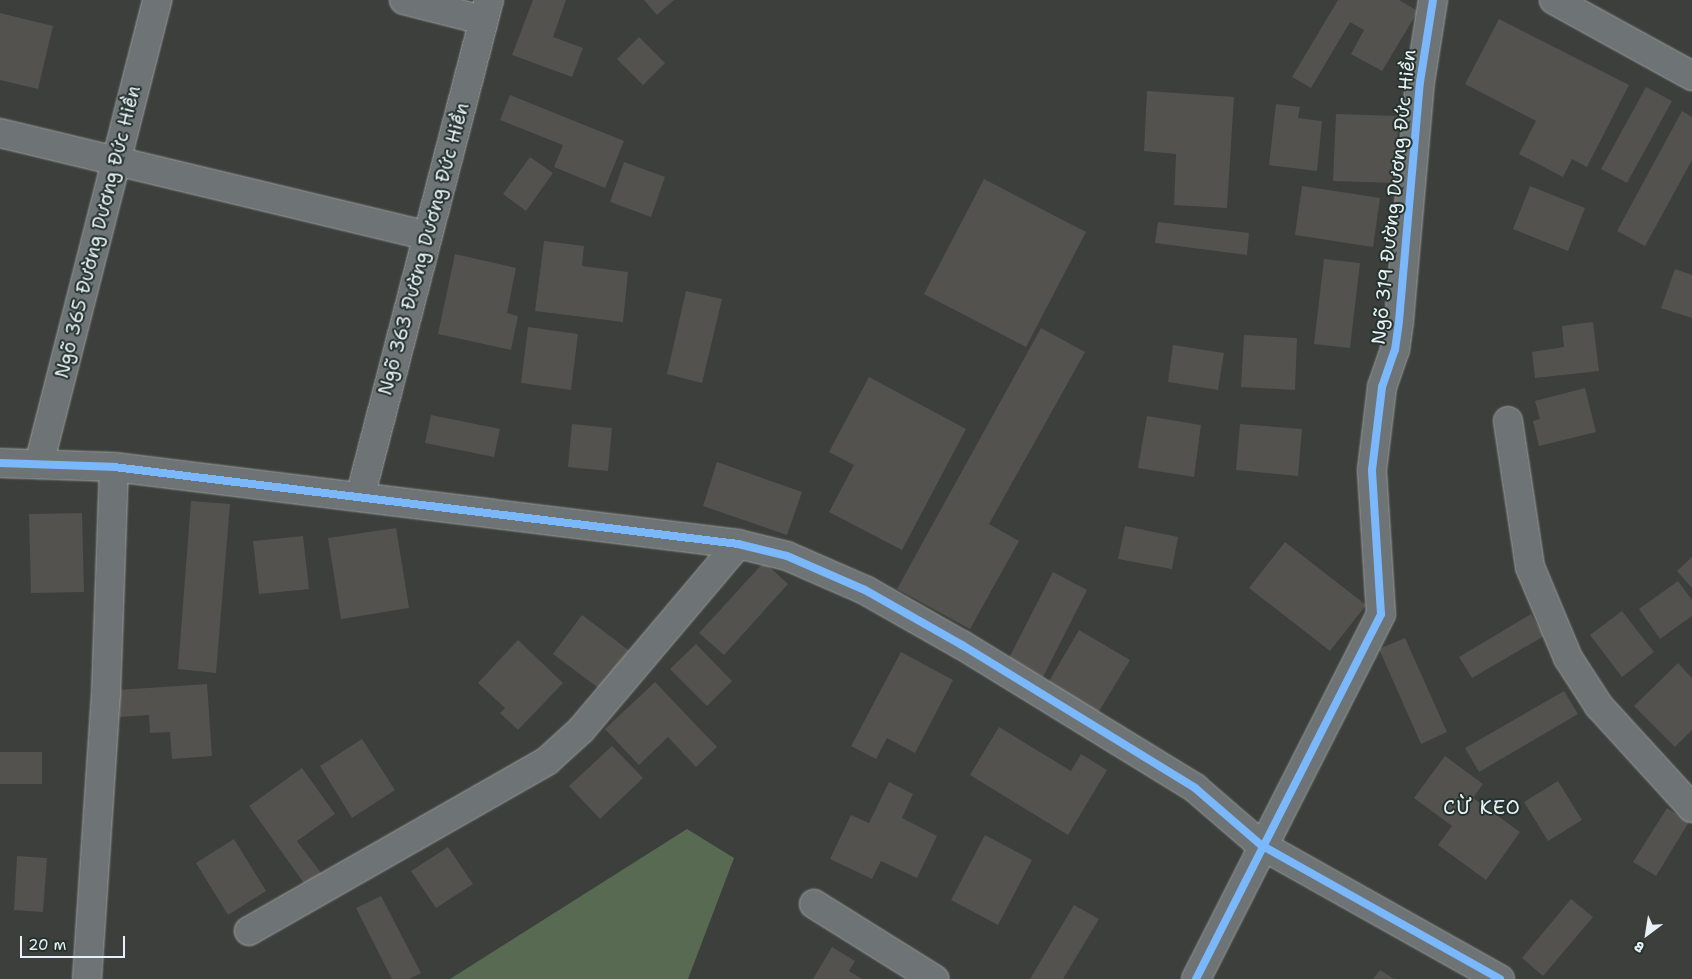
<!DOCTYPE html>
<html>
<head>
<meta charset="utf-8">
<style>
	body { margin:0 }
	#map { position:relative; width:1692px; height:979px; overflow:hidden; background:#3c3f3b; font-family:"Shantell Sans",sans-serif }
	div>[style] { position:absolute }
	.green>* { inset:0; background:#586b52 }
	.building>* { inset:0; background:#53524f }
	.roads { filter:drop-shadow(0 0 1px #9da0a0) drop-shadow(0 0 1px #9da0a0) }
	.minor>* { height:28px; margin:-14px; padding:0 14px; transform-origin:14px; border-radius:14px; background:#6e7475 }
	.highway>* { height:28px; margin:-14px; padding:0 14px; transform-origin:14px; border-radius:14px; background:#6e7475 }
	.cycleway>* { height:8px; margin:-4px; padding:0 4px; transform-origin:4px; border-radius:4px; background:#7ab7fb }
	span { translate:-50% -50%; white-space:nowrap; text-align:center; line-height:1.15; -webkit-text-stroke:4px #26332d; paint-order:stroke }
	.street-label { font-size:19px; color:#e8f1f8 }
	.neighbourhood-label { font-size:20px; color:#e8f1f8; letter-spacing:1px }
	.north { position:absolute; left:1622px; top:909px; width:50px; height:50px; -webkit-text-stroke:4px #26332d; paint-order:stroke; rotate:211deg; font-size:14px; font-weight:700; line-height:20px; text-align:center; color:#e8f1f8 }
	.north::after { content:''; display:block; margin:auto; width:18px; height:22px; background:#e8f1f8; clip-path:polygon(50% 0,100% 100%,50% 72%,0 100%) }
	.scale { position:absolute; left:20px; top:936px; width:105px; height:22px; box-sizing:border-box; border:2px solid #e8f1f8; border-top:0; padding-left:6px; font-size:15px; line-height:18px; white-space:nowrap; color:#e8f1f8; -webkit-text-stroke:4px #26332d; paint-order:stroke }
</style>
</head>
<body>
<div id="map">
	<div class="green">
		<div style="clip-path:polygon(687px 829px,734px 858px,688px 979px,450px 979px)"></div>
	</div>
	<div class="building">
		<div style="clip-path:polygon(533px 0,566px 0,553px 37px,583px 48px,572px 77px,512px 55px)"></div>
		<div style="clip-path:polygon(644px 0,674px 0,657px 15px)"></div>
		<div style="clip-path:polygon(1338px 0,1399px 0,1418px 11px,1382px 71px,1351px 54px,1364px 30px,1350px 22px,1311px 88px,1292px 77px)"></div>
		<div style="clip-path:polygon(0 13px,53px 26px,38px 89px,0 80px)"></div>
		<div style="clip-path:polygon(1499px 19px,1629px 85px,1587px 167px,1572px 159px,1563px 177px,1519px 154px,1536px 121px,1465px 84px)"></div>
		<div style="clip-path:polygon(639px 37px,665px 63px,643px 85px,617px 59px)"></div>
		<div style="clip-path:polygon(1646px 87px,1672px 101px,1627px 183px,1601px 169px)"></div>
		<div style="clip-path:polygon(1147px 91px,1234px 97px,1227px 208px,1174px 205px,1176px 154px,1144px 151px)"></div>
		<div style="clip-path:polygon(510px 95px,624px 141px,605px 188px,554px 167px,563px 145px,500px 120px)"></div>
		<div style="clip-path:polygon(1276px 104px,1300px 107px,1298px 118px,1322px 121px,1317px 171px,1269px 165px)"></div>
		<div style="clip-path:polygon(1682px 111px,1692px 117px,1692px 160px,1645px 246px,1617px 231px)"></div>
		<div style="clip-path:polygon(1336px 114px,1398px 116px,1396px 183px,1333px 181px)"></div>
		<div style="clip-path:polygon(530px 157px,553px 173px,526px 211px,503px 194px)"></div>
		<div style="clip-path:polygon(624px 162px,665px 177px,651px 217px,610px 202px)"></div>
		<div style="clip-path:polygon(984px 179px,1086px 232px,1026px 347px,924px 294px)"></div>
		<div style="clip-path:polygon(1302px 186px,1380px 198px,1373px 247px,1295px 235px)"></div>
		<div style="clip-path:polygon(1530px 186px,1585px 208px,1568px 251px,1513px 229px)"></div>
		<div style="clip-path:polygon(1158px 222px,1249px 233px,1247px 255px,1155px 243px)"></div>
		<div style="clip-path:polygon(544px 241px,584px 246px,582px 266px,628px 272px,623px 322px,535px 311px)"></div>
		<div style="clip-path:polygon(455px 254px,516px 268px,507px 313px,518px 316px,511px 350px,438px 334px)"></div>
		<div style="clip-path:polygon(1324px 259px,1360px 263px,1350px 348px,1314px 344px)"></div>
		<div style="clip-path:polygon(1675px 269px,1692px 275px,1692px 318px,1661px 308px)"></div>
		<div style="clip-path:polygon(686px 291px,722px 299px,702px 383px,667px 374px)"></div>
		<div style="clip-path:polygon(1593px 322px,1599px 371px,1535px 378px,1532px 352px,1564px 347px,1562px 326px)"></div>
		<div style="clip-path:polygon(528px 327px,578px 334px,571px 390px,521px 383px)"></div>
		<div style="clip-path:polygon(1041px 328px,1085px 352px,989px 524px,1019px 541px,970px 629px,897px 589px)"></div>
		<div style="clip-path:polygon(1244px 335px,1297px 338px,1295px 390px,1241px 387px)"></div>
		<div style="clip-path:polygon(1173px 345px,1224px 353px,1218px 390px,1168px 382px)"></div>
		<div style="clip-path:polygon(869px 377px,966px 429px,902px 550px,829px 512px,854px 465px,829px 452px)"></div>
		<div style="clip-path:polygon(1585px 388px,1596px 432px,1539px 446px,1533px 421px,1540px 419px,1535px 401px)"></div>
		<div style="clip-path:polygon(431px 415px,500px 429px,494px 457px,425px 443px)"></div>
		<div style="clip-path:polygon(1147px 416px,1201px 425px,1194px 477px,1138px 468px)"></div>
		<div style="clip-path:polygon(572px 424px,612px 428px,608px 471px,568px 467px)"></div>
		<div style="clip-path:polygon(1240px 424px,1302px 429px,1298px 476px,1236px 470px)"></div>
		<div style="clip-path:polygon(717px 462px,802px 492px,787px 535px,703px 506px)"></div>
		<div style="clip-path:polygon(191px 501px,230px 504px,216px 673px,178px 669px)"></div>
		<div style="clip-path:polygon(82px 513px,84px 592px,31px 593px,29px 514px)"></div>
		<div style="clip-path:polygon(1125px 526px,1178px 537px,1172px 569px,1118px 559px)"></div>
		<div style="clip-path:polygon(396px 528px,409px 608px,341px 619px,328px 538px)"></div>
		<div style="clip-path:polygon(303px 536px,309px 589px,259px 594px,253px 541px)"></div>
		<div style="clip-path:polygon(1285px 542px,1366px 605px,1330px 651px,1249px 588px)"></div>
		<div style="clip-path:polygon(1692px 557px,1692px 588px,1677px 571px)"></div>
		<div style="clip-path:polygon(764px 562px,788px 584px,724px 655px,699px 633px)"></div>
		<div style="clip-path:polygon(1053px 572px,1087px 590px,1043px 677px,1008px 660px)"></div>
		<div style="clip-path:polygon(1678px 581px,1692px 600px,1692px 616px,1660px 639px,1639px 609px)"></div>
		<div style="clip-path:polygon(1622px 611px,1654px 652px,1622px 677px,1590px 635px)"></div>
		<div style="clip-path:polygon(1531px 614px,1544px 636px,1472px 678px,1459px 657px)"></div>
		<div style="clip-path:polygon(582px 615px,631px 652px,601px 690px,553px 654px)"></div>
		<div style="clip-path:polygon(1079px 630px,1130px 660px,1098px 713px,1048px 683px)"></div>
		<div style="clip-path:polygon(1405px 638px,1447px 732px,1421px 744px,1379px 649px)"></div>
		<div style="clip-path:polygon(518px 640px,563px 683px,518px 730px,500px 713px,505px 708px,478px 683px)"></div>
		<div style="clip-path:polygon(696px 644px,732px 681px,707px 706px,670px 669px)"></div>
		<div style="clip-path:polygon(901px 652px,953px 680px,915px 753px,887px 738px,876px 759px,851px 746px)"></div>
		<div style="clip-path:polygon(1678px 663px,1692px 678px,1692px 730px,1675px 747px,1634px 706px)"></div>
		<div style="clip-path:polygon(655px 682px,717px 747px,696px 767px,668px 737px,639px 765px,605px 729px)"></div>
		<div style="clip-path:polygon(207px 684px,212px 756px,172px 759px,170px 732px,150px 733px,149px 715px,120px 717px,118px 690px)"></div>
		<div style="clip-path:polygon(1564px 691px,1578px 714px,1479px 772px,1465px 748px)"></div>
		<div style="clip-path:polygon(999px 727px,1071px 771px,1081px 754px,1107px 770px,1068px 835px,970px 775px)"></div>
		<div style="clip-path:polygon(362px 739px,395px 790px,352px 818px,320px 766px)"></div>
		<div style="clip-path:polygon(612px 746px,643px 778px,600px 819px,569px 786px)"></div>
		<div style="clip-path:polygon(0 752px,42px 752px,42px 784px,0 784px)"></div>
		<div style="clip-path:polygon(1445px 756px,1483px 784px,1473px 798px,1520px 832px,1486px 880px,1438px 845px,1452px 826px,1414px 798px)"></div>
		<div style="clip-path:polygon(302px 768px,335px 814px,297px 841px,322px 874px,306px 886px,249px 806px)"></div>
		<div style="clip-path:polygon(1558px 781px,1582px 820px,1548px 841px,1524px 802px)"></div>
		<div style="clip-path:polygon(889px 782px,913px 794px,902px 818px,937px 836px,917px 878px,881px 861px,872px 879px,830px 859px,851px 815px,869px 823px)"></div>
		<div style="clip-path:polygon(1667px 808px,1689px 822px,1656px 876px,1633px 862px)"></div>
		<div style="clip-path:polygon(985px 835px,1032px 860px,998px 925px,951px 900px)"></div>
		<div style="clip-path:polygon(234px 839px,266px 891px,228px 915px,196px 863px)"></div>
		<div style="clip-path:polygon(448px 847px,473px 884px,436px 908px,411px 871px)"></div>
		<div style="clip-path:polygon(17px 856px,47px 858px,43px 912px,14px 910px)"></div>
		<div style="clip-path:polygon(381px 896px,421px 973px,409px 979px,392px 979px,356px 908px)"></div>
		<div style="clip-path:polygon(1571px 899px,1593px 917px,1543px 976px,1522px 958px)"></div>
		<div style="clip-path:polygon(1074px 905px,1099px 919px,1063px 979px,1030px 979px)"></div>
		<div style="clip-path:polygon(832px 947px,855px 961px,849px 971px,862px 979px,813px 979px)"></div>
		<div style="clip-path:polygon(1380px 970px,1394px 979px,1373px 979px)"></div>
	</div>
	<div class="roads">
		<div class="minor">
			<div style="left:404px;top:0;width:81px;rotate:14.2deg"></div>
			<div style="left:0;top:133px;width:438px;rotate:13.5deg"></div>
			<div style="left:1508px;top:421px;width:148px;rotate:81.4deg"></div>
			<div style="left:1530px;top:567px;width:99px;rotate:67.3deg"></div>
			<div style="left:1568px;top:658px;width:57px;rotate:57.1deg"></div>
			<div style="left:1599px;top:706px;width:138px;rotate:47.6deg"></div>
			<div style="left:0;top:463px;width:114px;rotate:2deg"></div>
			<div style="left:114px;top:467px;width:629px;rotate:7.03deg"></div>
			<div style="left:738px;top:544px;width:50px;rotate:13.8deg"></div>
			<div style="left:787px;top:556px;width:85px;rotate:23.6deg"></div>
			<div style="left:865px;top:590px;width:112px;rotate:29.6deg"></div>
			<div style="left:962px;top:645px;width:273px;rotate:31.5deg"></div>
			<div style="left:1195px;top:788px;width:87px;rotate:40.8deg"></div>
			<div style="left:1261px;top:845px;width:274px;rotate:29.3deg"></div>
			<div style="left:39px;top:464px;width:479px;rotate:-75.7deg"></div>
			<div style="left:360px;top:497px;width:513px;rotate:-75.45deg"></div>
			<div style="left:814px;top:904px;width:142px;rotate:32deg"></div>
			<div style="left:249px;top:931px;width:343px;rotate:-29.7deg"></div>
			<div style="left:547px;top:761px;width:46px;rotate:-42.4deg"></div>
			<div style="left:581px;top:730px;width:243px;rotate:-49.8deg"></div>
			<div style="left:87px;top:979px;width:286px;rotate:-86.2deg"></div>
			<div style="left:106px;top:694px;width:227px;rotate:-88deg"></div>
			<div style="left:1196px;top:979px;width:409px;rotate:-63.1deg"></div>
			<div style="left:1381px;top:614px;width:144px;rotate:-93.6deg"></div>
			<div style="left:1372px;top:470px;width:84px;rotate:-83.1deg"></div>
			<div style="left:1382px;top:387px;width:39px;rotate:-71deg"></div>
			<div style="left:1395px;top:350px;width:29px;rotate:-82deg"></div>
			<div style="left:1399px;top:321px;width:240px;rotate:-85deg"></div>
			<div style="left:1420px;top:82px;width:83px;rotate:-81deg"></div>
		</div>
		<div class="highway">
			<div style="left:1554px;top:0;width:158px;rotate:28.8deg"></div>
		</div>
	</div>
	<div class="cycleway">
		<div style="left:0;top:463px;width:114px;rotate:2deg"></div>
		<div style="left:114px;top:467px;width:629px;rotate:7.03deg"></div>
		<div style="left:738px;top:544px;width:50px;rotate:13.8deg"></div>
		<div style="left:787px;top:556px;width:85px;rotate:23.6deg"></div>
		<div style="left:865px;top:590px;width:112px;rotate:29.6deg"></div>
		<div style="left:962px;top:645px;width:273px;rotate:31.5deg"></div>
		<div style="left:1195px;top:788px;width:87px;rotate:40.8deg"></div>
		<div style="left:1261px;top:845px;width:274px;rotate:29.3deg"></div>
		<div style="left:1196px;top:979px;width:409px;rotate:-63.1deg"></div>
		<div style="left:1381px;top:614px;width:144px;rotate:-93.6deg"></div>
		<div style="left:1372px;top:470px;width:84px;rotate:-83.1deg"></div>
		<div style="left:1382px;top:387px;width:39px;rotate:-71deg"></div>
		<div style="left:1395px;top:350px;width:29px;rotate:-82deg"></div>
		<div style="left:1399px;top:321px;width:240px;rotate:-85deg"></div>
		<div style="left:1420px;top:82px;width:83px;rotate:-81deg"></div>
	</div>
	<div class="street-label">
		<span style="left:1394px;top:197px;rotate:-84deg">Ngõ 319 Đường Dương Đức Hiền</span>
		<span style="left:98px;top:232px;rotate:-76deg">Ngõ 365 Đường Dương Đức Hiền</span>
		<span style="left:424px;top:249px;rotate:-75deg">Ngõ 363 Đường Dương Đức Hiền</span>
	</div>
	<div class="neighbourhood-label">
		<span style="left:1482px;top:807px">CỪ KEO</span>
	</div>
	<div class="north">B</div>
	<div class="scale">20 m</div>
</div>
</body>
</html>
